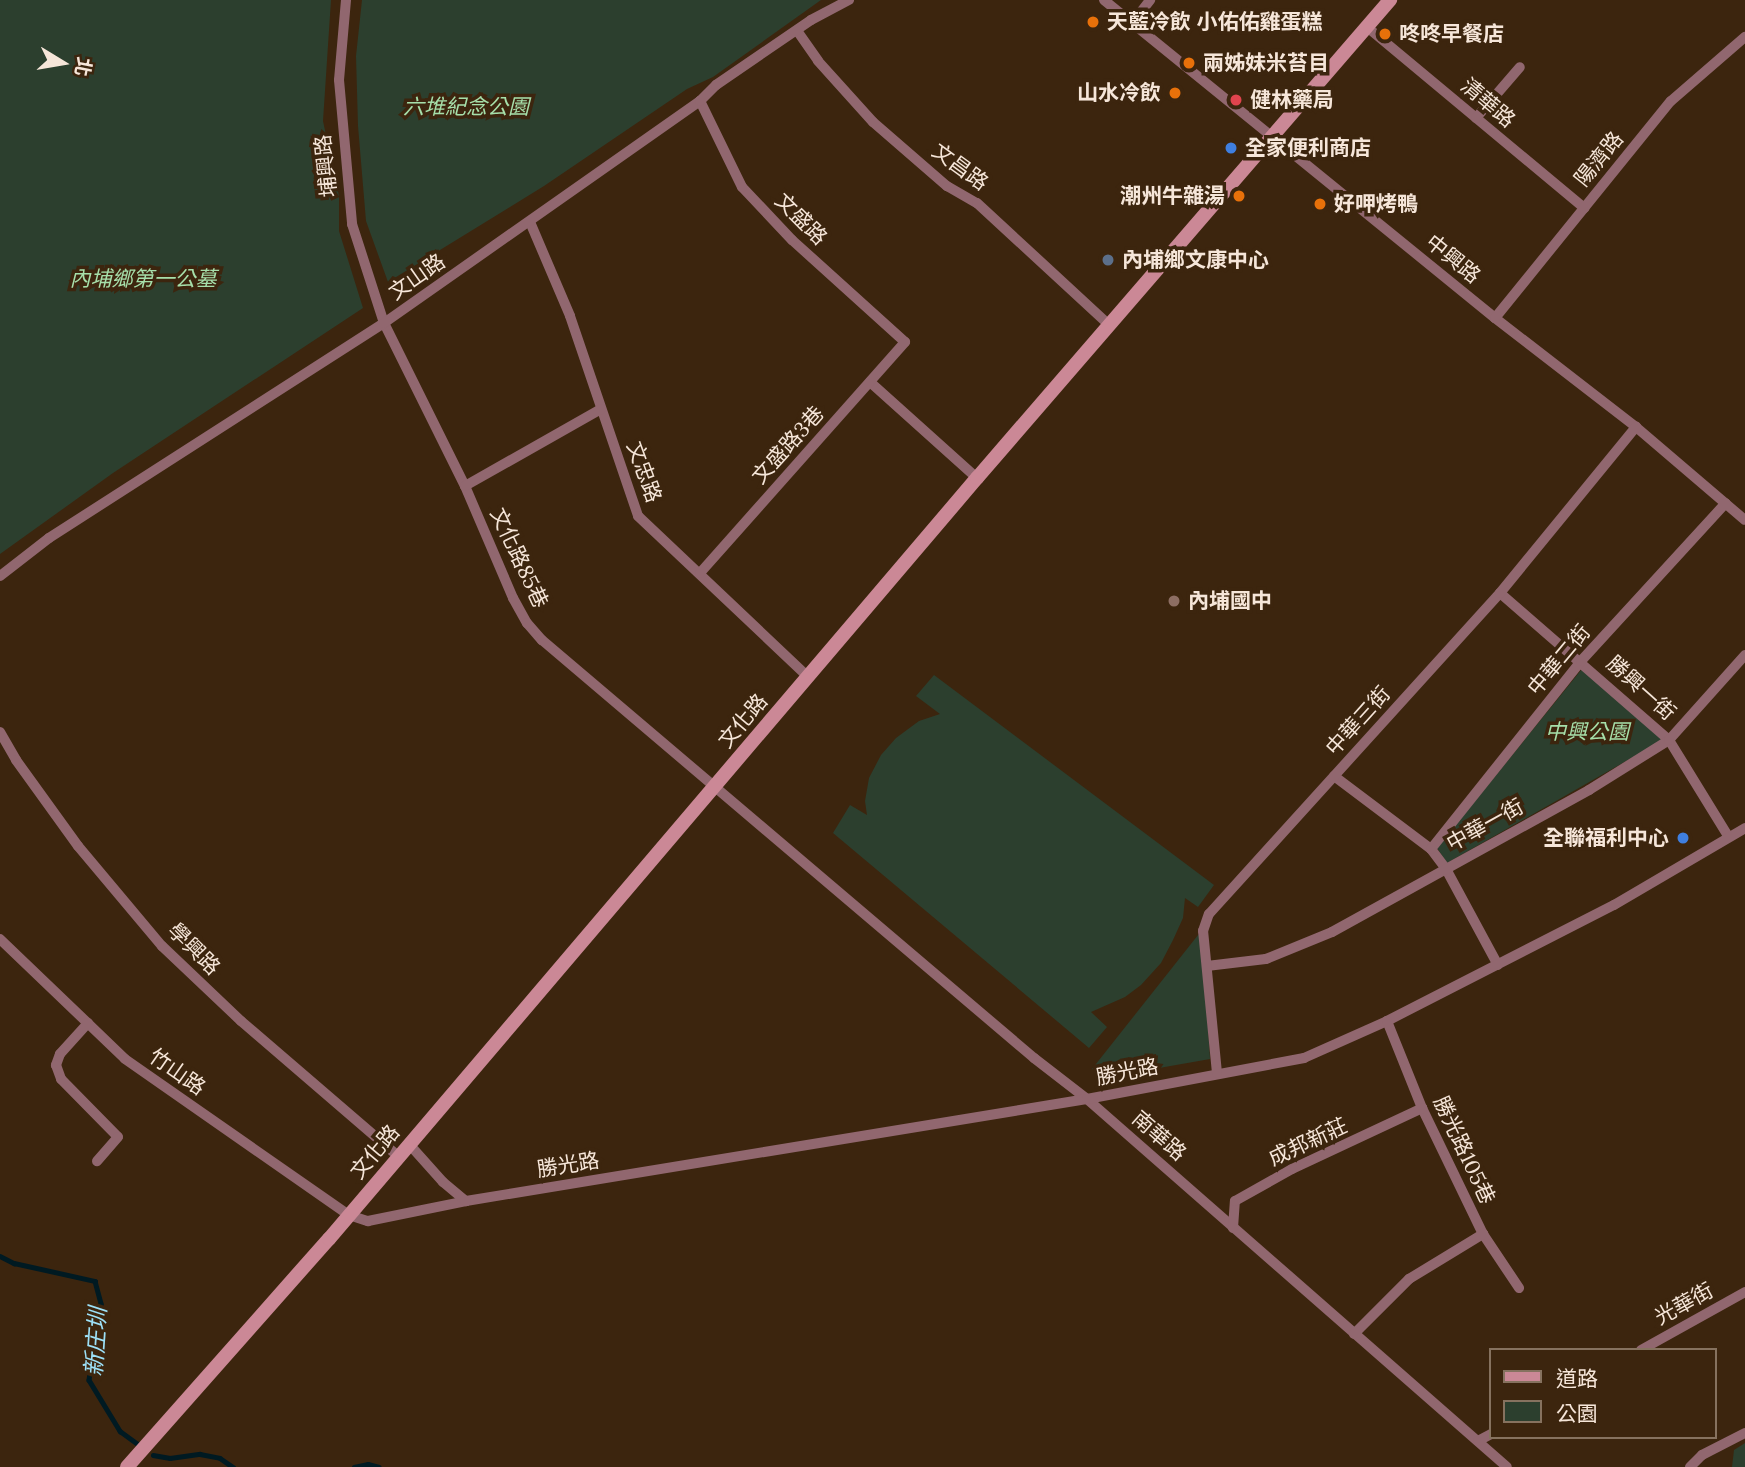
<!DOCTYPE html>
<html>
<head>
<meta charset="utf-8">
<style>
	body { margin:0 }
	#map { position:relative; width:1745px; height:1467px; overflow:hidden; background:#3c250e; font-family:Lora,"Noto Sans TC",serif }
	div>[style] { position:absolute }
	.green>* { inset:0; background:#2c3f2e }
	.stream>* { height:4.5px; margin:-2.25px; padding:0 2.25px; transform-origin:2.25px; border-radius:2.25px; background:#001a22 }
	.street>* { height:10px; margin:-5px; padding:0 5px; transform-origin:5px; border-radius:5px; background:#91676f }
	.secondary>* { height:14px; margin:-7px; padding:0 7px; transform-origin:7px; border-radius:7px; background:#cb8896 }
	.dots>* { width:19px; height:19px; translate:-50% -50%; box-sizing:border-box; border:4px solid #3c250e; border-radius:50% }
	span { translate:-50% -50%; white-space:nowrap; text-align:center; line-height:1.15; -webkit-text-stroke:7px #3c250e; paint-order:stroke }
	.poi-label { font-size:21px; color:#f6e6d9; font-weight:700 }
	.left { translate:0 -50%; text-align:left }
	.right { translate:-100% -50%; text-align:right }
	.street-label { font-size:21px; color:#f6e6d9 }
	.park-label { font-size:21px; color:#a6dfaa; font-style:italic }
	.water-label { font-size:23px; color:#9de1f8; font-style:italic }
	.legend { position:absolute; left:1489px; top:1348px; width:228px; height:91px; box-sizing:border-box; background:#3c250e; border:2px solid #86725f; margin:0; padding:9px 12px; list-style:none; font-size:21px; color:#f6e6d9 }
	.legend li { display:flex; align-items:center; gap:14px; height:35px }
	.legend b { width:35px; border:2px solid #86725f }
	.north { position:absolute; left:28px; top:28px; width:70px; height:70px; -webkit-text-stroke:5px #3c250e; paint-order:stroke; rotate:101deg; font-size:19px; font-weight:700; line-height:28px; text-align:center; color:#f6e6d9 }
	.north::after { content:''; display:block; margin:auto; width:24px; height:32px; background:#f6e6d9; clip-path:polygon(50% 0,100% 100%,50% 72%,0 100%) }
</style>
</head>
<body>
<div id="map">
	<div class="green">
		<div style="clip-path:polygon(0 0,331px 0,323px 121px,339px 196px,339px 231px,363px 308px,113px 473px,0 554px)"></div>
		<div style="clip-path:polygon(362px 0,821px 0,713px 77px,687px 89px,544px 186px,388px 282px,366px 221px,358px 126px,356px 56px)"></div>
		<div style="clip-path:polygon(1582px 669px,1663px 740px,1447px 863px,1437px 848px)"></div>
		<div style="clip-path:polygon(934px 675px,1214px 885px,1198px 907px,1185px 898px,1183px 918px,1173px 940px,1161px 963px,1141px 985px,1125px 997px,1091px 1012px,1107px 1027px,1089px 1048px,833px 833px,850px 805px,867px 815px,865px 801px,869px 778px,881px 755px,896px 738px,919px 721px,940px 714px,916px 696px)"></div>
		<div style="clip-path:polygon(1202px 930px,1210px 1059px,1114px 1076px,1092px 1069px)"></div>
		<div style="clip-path:polygon(1745px 1443px,1745px 1467px,1732px 1467px,1734px 1450px)"></div>
	</div>
	<div class="stream">
		<div style="left:0;top:1256px;width:16px;rotate:27deg"></div>
		<div style="left:14px;top:1263px;width:83px;rotate:12.5deg"></div>
		<div style="left:95px;top:1281px;width:24px;rotate:75deg"></div>
		<div style="left:101px;top:1304px;width:77px;rotate:99deg"></div>
		<div style="left:89px;top:1380px;width:60px;rotate:58.7deg"></div>
		<div style="left:120px;top:1431px;width:22px;rotate:36deg"></div>
		<div style="left:153px;top:1455px;width:17px;rotate:10deg"></div>
		<div style="left:170px;top:1458px;width:30px;rotate:-8deg"></div>
		<div style="left:200px;top:1454px;width:20px;rotate:11deg"></div>
		<div style="left:220px;top:1458px;width:16px;rotate:35deg"></div>
		<div style="left:354px;top:1467px;width:14px;rotate:-12deg"></div>
		<div style="left:368px;top:1464px;width:11px;rotate:15deg"></div>
	</div>
	<div class="street">
		<div style="left:346px;top:0;width:80px;rotate:95deg"></div>
		<div style="left:339px;top:80px;width:145px;rotate:84.8deg"></div>
		<div style="left:352px;top:224px;width:104px;rotate:72.1deg"></div>
		<div style="left:384px;top:323px;width:182px;rotate:63.6deg"></div>
		<div style="left:465px;top:486px;width:122px;rotate:66.8deg"></div>
		<div style="left:513px;top:598px;width:29px;rotate:61deg"></div>
		<div style="left:527px;top:623px;width:23px;rotate:49deg"></div>
		<div style="left:542px;top:640px;width:646px;rotate:40.35deg"></div>
		<div style="left:1034px;top:1058px;width:67px;rotate:37.7deg"></div>
		<div style="left:1087px;top:1099px;width:558px;rotate:41.22deg"></div>
		<div style="left:1104px;top:0;width:504px;rotate:39.12deg"></div>
		<div style="left:1495px;top:318px;width:178px;rotate:37.7deg"></div>
		<div style="left:1636px;top:427px;width:143px;rotate:40.5deg"></div>
		<div style="left:1133px;top:22px;width:28px;rotate:-52deg"></div>
		<div style="left:1367px;top:27px;width:283px;rotate:39.8deg"></div>
		<div style="left:798px;top:32px;width:35px;rotate:55deg"></div>
		<div style="left:818px;top:61px;width:82px;rotate:48deg"></div>
		<div style="left:873px;top:122px;width:98px;rotate:40.9deg"></div>
		<div style="left:947px;top:186px;width:34px;rotate:30deg"></div>
		<div style="left:977px;top:203px;width:180px;rotate:42.7deg"></div>
		<div style="left:1476px;top:118px;width:67px;rotate:-49.2deg"></div>
		<div style="left:530px;top:222px;width:102px;rotate:66.9deg"></div>
		<div style="left:570px;top:316px;width:211px;rotate:71.2deg"></div>
		<div style="left:638px;top:516px;width:234px;rotate:43.4deg"></div>
		<div style="left:1495px;top:318px;width:279px;rotate:-51deg"></div>
		<div style="left:1671px;top:101px;width:98px;rotate:-40.9deg"></div>
		<div style="left:870px;top:382px;width:144px;rotate:41.9deg"></div>
		<div style="left:465px;top:486px;width:156px;rotate:-29.5deg"></div>
		<div style="left:700px;top:573px;width:309px;rotate:-48.4deg"></div>
		<div style="left:905px;top:342px;width:152px;rotate:-137.9deg"></div>
		<div style="left:792px;top:240px;width:73px;rotate:-133.3deg"></div>
		<div style="left:742px;top:187px;width:96px;rotate:-116deg"></div>
		<div style="left:0;top:576px;width:62px;rotate:-37.8deg"></div>
		<div style="left:49px;top:538px;width:398px;rotate:-32.7deg"></div>
		<div style="left:384px;top:323px;width:386px;rotate:-35.1deg"></div>
		<div style="left:700px;top:101px;width:23px;rotate:-45deg"></div>
		<div style="left:716px;top:85px;width:115px;rotate:-34.4deg"></div>
		<div style="left:811px;top:20px;width:43px;rotate:-27.8deg"></div>
		<div style="left:1500px;top:593px;width:224px;rotate:41deg"></div>
		<div style="left:1669px;top:740px;width:113px;rotate:58.4deg"></div>
		<div style="left:0;top:732px;width:32px;rotate:60deg"></div>
		<div style="left:16px;top:760px;width:106px;rotate:54.2deg"></div>
		<div style="left:78px;top:846px;width:131px;rotate:50deg"></div>
		<div style="left:162px;top:946px;width:109px;rotate:43.5deg"></div>
		<div style="left:241px;top:1021px;width:208px;rotate:40.7deg"></div>
		<div style="left:1334px;top:776px;width:121px;rotate:37deg"></div>
		<div style="left:1431px;top:849px;width:25px;rotate:53deg"></div>
		<div style="left:1446px;top:869px;width:109px;rotate:61.6deg"></div>
		<div style="left:1431px;top:849px;width:241px;rotate:-51.4deg"></div>
		<div style="left:1581px;top:661px;width:214px;rotate:-47.5deg"></div>
		<div style="left:0;top:939px;width:173px;rotate:43.8deg"></div>
		<div style="left:125px;top:1059px;width:273px;rotate:34.9deg"></div>
		<div style="left:349px;top:1215px;width:20px;rotate:18deg"></div>
		<div style="left:368px;top:1221px;width:100px;rotate:-11.5deg"></div>
		<div style="left:466px;top:1201px;width:629px;rotate:-9.33deg"></div>
		<div style="left:1087px;top:1099px;width:221px;rotate:-10.7deg"></div>
		<div style="left:1304px;top:1058px;width:91px;rotate:-24deg"></div>
		<div style="left:1387px;top:1021px;width:255px;rotate:-27.1deg"></div>
		<div style="left:1614px;top:905px;width:152px;rotate:-30.4deg"></div>
		<div style="left:1207px;top:966px;width:59px;rotate:-6.8deg"></div>
		<div style="left:1266px;top:959px;width:71px;rotate:-22.2deg"></div>
		<div style="left:1332px;top:932px;width:294px;rotate:-28.9deg"></div>
		<div style="left:1589px;top:790px;width:94px;rotate:-32deg"></div>
		<div style="left:1669px;top:740px;width:114px;rotate:-48.2deg"></div>
		<div style="left:1387px;top:1021px;width:94px;rotate:68.1deg"></div>
		<div style="left:1422px;top:1108px;width:140px;rotate:64.2deg"></div>
		<div style="left:1483px;top:1234px;width:65px;rotate:56.3deg"></div>
		<div style="left:88px;top:1023px;width:42px;rotate:132.1deg"></div>
		<div style="left:60px;top:1054px;width:12px;rotate:110deg"></div>
		<div style="left:56px;top:1065px;width:15px;rotate:70deg"></div>
		<div style="left:61px;top:1079px;width:81px;rotate:45.5deg"></div>
		<div style="left:118px;top:1137px;width:32px;rotate:131deg"></div>
		<div style="left:1217px;top:1073px;width:143px;rotate:-95.6deg"></div>
		<div style="left:1203px;top:931px;width:18px;rotate:-71deg"></div>
		<div style="left:1209px;top:914px;width:433px;rotate:-47.8deg"></div>
		<div style="left:1500px;top:593px;width:215px;rotate:-50.7deg"></div>
		<div style="left:409px;top:1144px;width:51px;rotate:48.2deg"></div>
		<div style="left:443px;top:1182px;width:30px;rotate:40deg"></div>
		<div style="left:1233px;top:1228px;width:27px;rotate:-86deg"></div>
		<div style="left:1235px;top:1201px;width:65px;rotate:-29.3deg"></div>
		<div style="left:1292px;top:1169px;width:144px;rotate:-25.1deg"></div>
		<div style="left:1354px;top:1334px;width:78px;rotate:-45deg"></div>
		<div style="left:1409px;top:1279px;width:87px;rotate:-31.3deg"></div>
		<div style="left:1641px;top:1350px;width:119px;rotate:-29.1deg"></div>
		<div style="left:1478px;top:1441px;width:15px;rotate:-28deg"></div>
		<div style="left:1690px;top:1467px;width:17px;rotate:-45deg"></div>
		<div style="left:1702px;top:1455px;width:48px;rotate:-27.1deg"></div>
	</div>
	<div class="secondary">
		<div style="left:127px;top:1467px;width:305px;rotate:-48.5deg"></div>
		<div style="left:329px;top:1239px;width:1000px;rotate:-49.59deg"></div>
		<div style="left:977px;top:478px;width:632px;rotate:-49.17deg"></div>
	</div>
	<div class="dots">
		<div style="left:1093px;top:22px;background:#e8710a"></div>
		<div style="left:1385px;top:34px;background:#e8710a"></div>
		<div style="left:1189px;top:63px;background:#e8710a"></div>
		<div style="left:1175px;top:93px;background:#e8710a"></div>
		<div style="left:1236px;top:100px;background:#e0444e"></div>
		<div style="left:1231px;top:148px;background:#3f7fe0"></div>
		<div style="left:1239px;top:196px;background:#e8710a"></div>
		<div style="left:1320px;top:204px;background:#e8710a"></div>
		<div style="left:1108px;top:260px;background:#5c6f8a"></div>
		<div style="left:1174px;top:601px;background:#8d6e63"></div>
		<div style="left:1683px;top:838px;background:#3f7fe0"></div>
	</div>
	<div class="poi-label">
		<span class="left" style="left:1107px;top:22px">天藍冷飲 小佑佑雞蛋糕</span>
		<span class="left" style="left:1399px;top:34px">咚咚早餐店</span>
		<span class="left" style="left:1203px;top:63px">兩姊妹米苔目</span>
		<span class="right" style="left:1161px;top:93px">山水冷飲</span>
		<span class="left" style="left:1250px;top:100px">健林藥局</span>
		<span class="left" style="left:1245px;top:148px">全家便利商店</span>
		<span class="right" style="left:1225px;top:196px">潮州牛雜湯</span>
		<span class="left" style="left:1334px;top:204px">好呷烤鴨</span>
		<span class="left" style="left:1122px;top:260px">內埔鄉文康中心</span>
		<span class="left" style="left:1188px;top:601px">內埔國中</span>
		<span class="right" style="left:1669px;top:838px">全聯福利中心</span>
	</div>
	<div class="street-label">
		<span style="left:1488px;top:103px;rotate:40deg">清華路</span>
		<span style="left:1599px;top:159px;rotate:-51deg">陽濟路</span>
		<span style="left:326px;top:166px;rotate:-96deg">埔興路</span>
		<span style="left:960px;top:167px;rotate:36deg">文昌路</span>
		<span style="left:801px;top:219px;rotate:45deg">文盛路</span>
		<span style="left:1453px;top:259px;rotate:39deg">中興路</span>
		<span style="left:417px;top:277px;rotate:-35deg">文山路</span>
		<span style="left:788px;top:445px;rotate:-48deg">文盛路3巷</span>
		<span style="left:644px;top:472px;rotate:70deg">文忠路</span>
		<span style="left:519px;top:558px;rotate:65deg">文化路85巷</span>
		<span style="left:1559px;top:660px;rotate:-50deg">中華二街</span>
		<span style="left:1641px;top:688px;rotate:42deg">勝興一街</span>
		<span style="left:743px;top:721px;rotate:-50deg">文化路</span>
		<span style="left:1358px;top:721px;rotate:-48deg">中華三街</span>
		<span style="left:1485px;top:825px;rotate:-29deg">中華一街</span>
		<span style="left:194px;top:949px;rotate:45deg">學興路</span>
		<span style="left:177px;top:1072px;rotate:35deg">竹山路</span>
		<span style="left:1127px;top:1072px;rotate:-11deg">勝光路</span>
		<span style="left:1159px;top:1136px;rotate:41deg">南華路</span>
		<span style="left:1308px;top:1142px;rotate:-25deg">成邦新莊</span>
		<span style="left:1464px;top:1150px;rotate:65deg">勝光路105巷</span>
		<span style="left:375px;top:1152px;rotate:-50deg">文化路</span>
		<span style="left:568px;top:1165px;rotate:-9deg">勝光路</span>
		<span style="left:1684px;top:1304px;rotate:-29deg">光華街</span>
	</div>
	<div class="park-label">
		<span style="left:466px;top:107px">六堆紀念公園</span>
		<span style="left:143px;top:279px">內埔鄉第一公墓</span>
		<span style="left:1587px;top:732px">中興公園</span>
	</div>
	<div class="water-label">
		<span style="left:96px;top:1342px;rotate:-86deg">新庄圳</span>
	</div>
	<ul class="legend">
	<li><b style="height:9px;background:#cb8896"></b>道路</li>
	<li><b style="height:19px;background:#2c3f2e"></b>公園</li>
	</ul>
	<div class="north">北</div>
</div>
</body>
</html>
